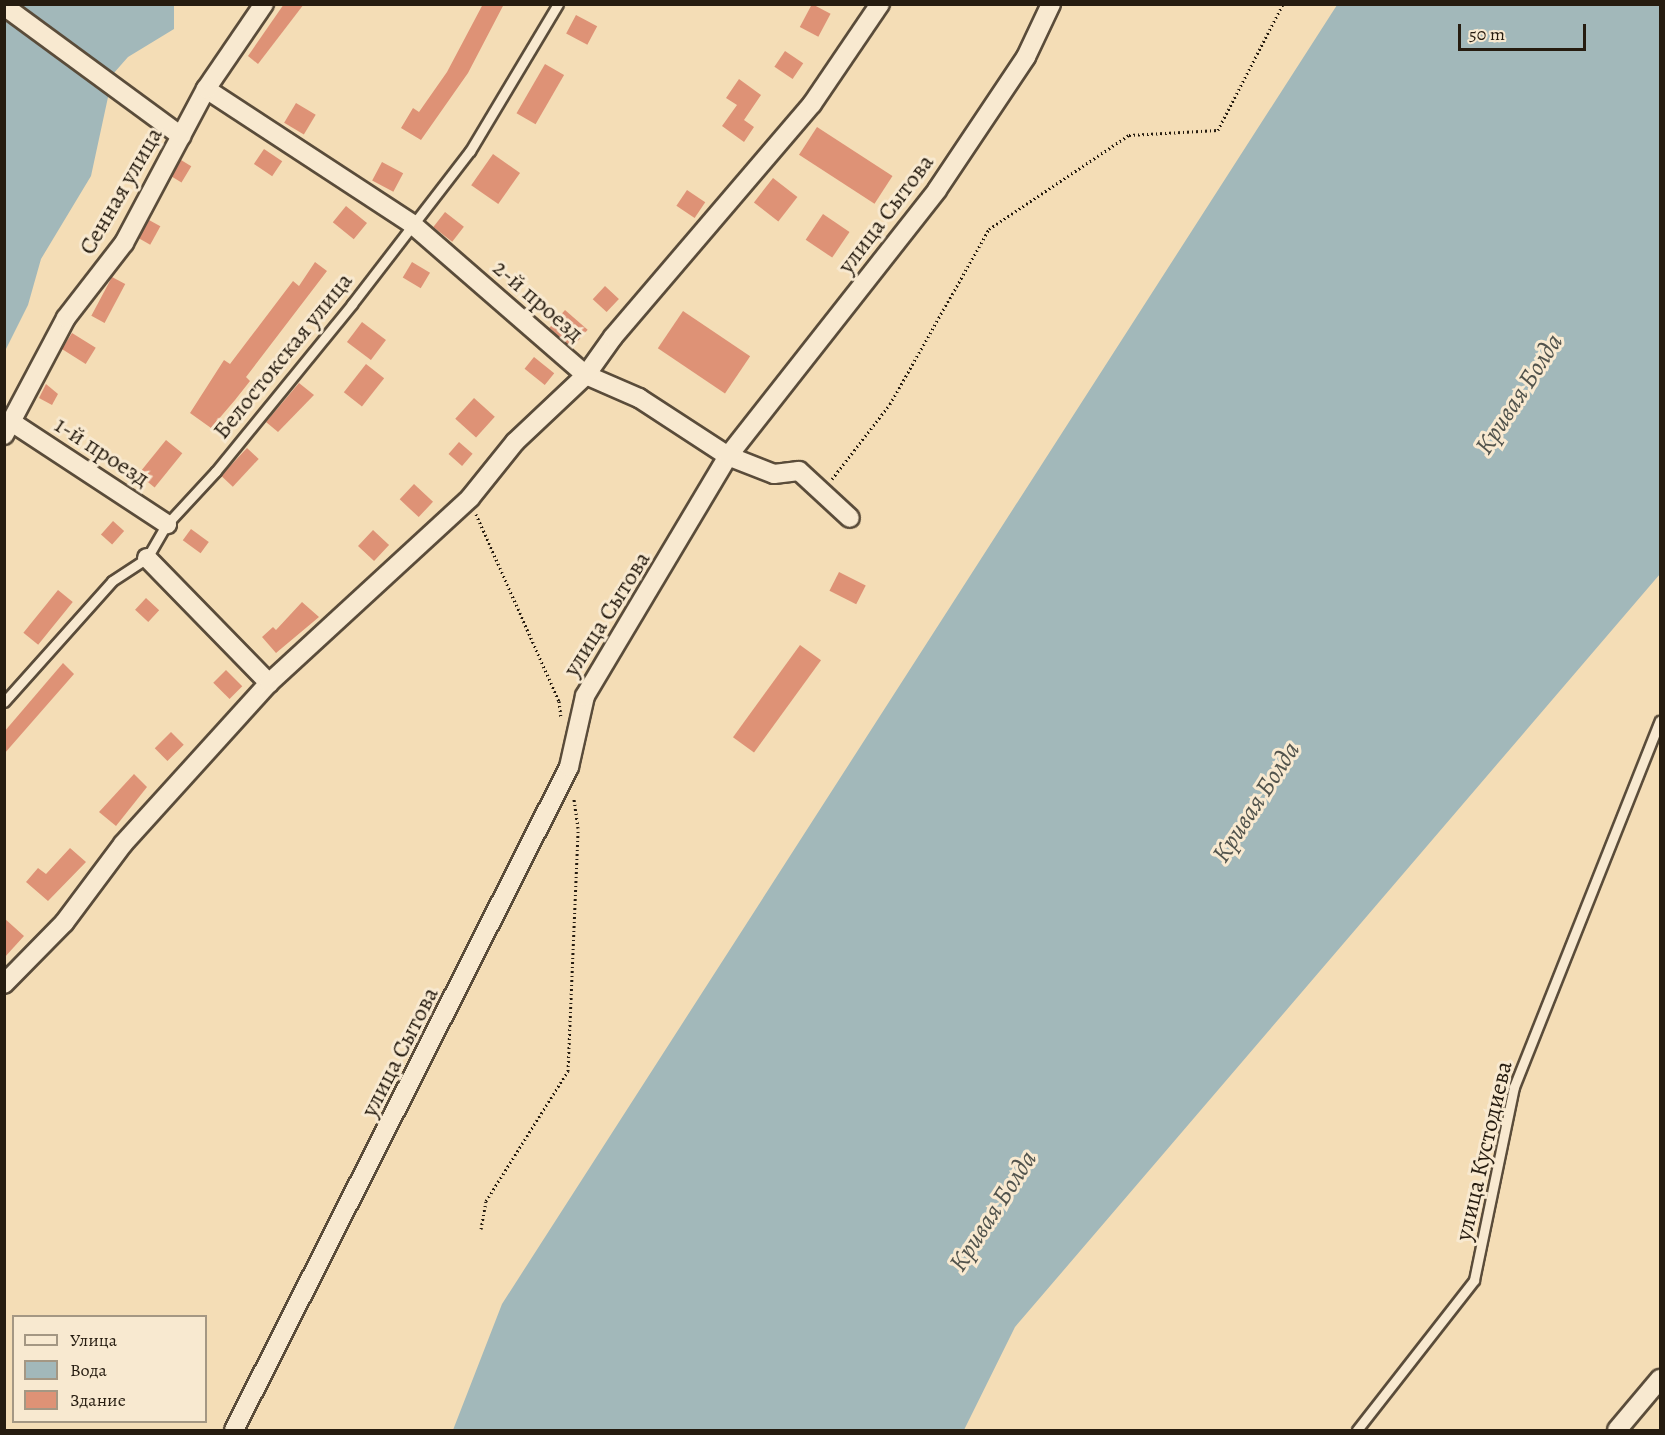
<!DOCTYPE html>
<meta charset="utf-8">
<style>
body{margin:0}
#map{position:relative;width:1665px;height:1435px;overflow:hidden;background:#f4ddb6;font-family:Alegreya,serif}
div>[style]{position:absolute}
[style*='--x']{left:calc(var(--x)*1px);top:calc(var(--y)*1px);width:calc(var(--w)*1px);rotate:calc(var(--a)*1deg)}
.water>*{inset:0;background:#a2b8ba}
.building>*{inset:0;background:#de9276;transform-origin:0 0}
.path>*{height:3px;margin-top:-1.5px;transform-origin:0;background:repeating-linear-gradient(90deg,#261c10 0 1.5px,transparent 0 4.5px)}
.roads{filter:drop-shadow(2px 0 #5a4c3a) drop-shadow(-2px 0 #5a4c3a) drop-shadow(0 2px #5a4c3a) drop-shadow(0 -2px #5a4c3a)}
.lane>*{height:9px;margin:-4.5px;padding:0 4.5px;transform-origin:4.5px;border-radius:4.5px;background:#f8e9d0}
.street>*{height:18px;margin:-9px;padding:0 9px;transform-origin:9px;border-radius:9px;background:#f8e9d0}
span{translate:-50% -50%;white-space:nowrap;text-align:center;line-height:1.15;-webkit-text-stroke:6px #f8e9d0;paint-order:stroke}
.street-label{font-size:24px;color:#261c10}
.water-label{font-size:26px;color:#51534c;font-style:italic}
.frame{position:absolute;inset:0;border:6px solid #261c10;pointer-events:none}
.legend{position:absolute;left:12px;top:1315px;width:195px;height:108px;box-sizing:border-box;background:#f8e9d0;border:2px solid #a49783;margin:0;padding:8px 10px;list-style:none;font-size:18px;color:#261c10}
.legend li{display:flex;align-items:center;gap:12px;height:30px}
.legend b{width:30px;border:2px solid #a49783}
.scale{position:absolute;left:1458px;top:24px;width:128px;height:27px;box-sizing:border-box;border:3px solid #261c10;border-top:0;padding-left:8px;font-size:18px;line-height:21px;white-space:nowrap;color:#261c10;-webkit-text-stroke:4px #f8e9d0;paint-order:stroke}
</style>
<div id="map">
<div class="water">
<i style="clip-path:polygon(5px 5px,174px 5px,174px 29px,128px 57px,113px 74px,91px 176px,41px 259px,28px 305px,5px 351px)"></i>
<i style="clip-path:polygon(1337px 5px,1660px 5px,1660px 574px,1015px 1327px,964px 1430px,453px 1430px,502px 1304px)"></i>
</div>
<div class="building">
<i style="clip-path:polygon(284px 4px,304px 4px,258px 64px,248px 56px)"></i>
<i style="clip-path:polygon(483px 4px,504px 4px,468px 73px,421px 140px,401px 128px,413px 108px,419px 112px,447px 72px)"></i>
<i style="left:812px;top:4px;width:21px;height:26px;rotate:28deg"></i>
<i style="left:576px;top:15px;width:24px;height:21px;rotate:28deg"></i>
<i style="left:785px;top:51px;width:22px;height:19px;rotate:34deg"></i>
<i style="left:545px;top:64px;width:22px;height:57px;rotate:30deg"></i>
<i style="clip-path:polygon(739px 79px,761px 95px,744px 120px,754px 127px,744px 142px,722px 126px,737px 105px,726px 98px)"></i>
<i style="left:296px;top:103px;width:23px;height:23px;rotate:31deg"></i>
<i style="left:817px;top:127px;width:90px;height:33px;rotate:33deg"></i>
<i style="left:264px;top:149px;width:22px;height:18px;rotate:34deg"></i>
<i style="left:493px;top:154px;width:33px;height:38px;rotate:35deg"></i>
<i style="left:181px;top:160px;width:12px;height:19px;rotate:31deg"></i>
<i style="left:382px;top:162px;width:24px;height:21px;rotate:28deg"></i>
<i style="left:773px;top:178px;width:31px;height:31px;rotate:38deg"></i>
<i style="left:687px;top:190px;width:22px;height:19px;rotate:34deg"></i>
<i style="left:346px;top:206px;width:27px;height:21px;rotate:39deg"></i>
<i style="left:445px;top:212px;width:24px;height:19px;rotate:38deg"></i>
<i style="left:823px;top:214px;width:32px;height:31px;rotate:34deg"></i>
<i style="left:149px;top:220px;width:13px;height:21px;rotate:29deg"></i>
<i style="clip-path:polygon(315px 262px,327px 271px,246px 377px,250px 381px,235px 400px,211px 428px,190px 413px,224px 360px,230px 364px,293px 281px,299px 286px)"></i>
<i style="left:412px;top:262px;width:21px;height:18px;rotate:31deg"></i>
<i style="left:112px;top:277px;width:15px;height:44px;rotate:28deg"></i>
<i style="left:605px;top:286px;width:19px;height:18px;rotate:43deg"></i>
<i style="left:565px;top:310px;width:30px;height:24px;rotate:41deg"></i>
<i style="left:683px;top:311px;width:81px;height:45px;rotate:34deg"></i>
<i style="left:362px;top:322px;width:30px;height:25px;rotate:37deg"></i>
<i style="left:72px;top:333px;width:28px;height:19px;rotate:32deg"></i>
<i style="left:534px;top:357px;width:26px;height:15px;rotate:39deg"></i>
<i style="left:366px;top:364px;width:23px;height:36px;rotate:38deg"></i>
<i style="clip-path:polygon(299px 383px,314px 395px,278px 432px,266px 422px)"></i>
<i style="clip-path:polygon(46px 384px,58px 394px,52px 405px,39px 398px)"></i>
<i style="left:474px;top:398px;width:28px;height:28px;rotate:42deg"></i>
<i style="left:166px;top:440px;width:21px;height:44px;rotate:39deg"></i>
<i style="left:459px;top:442px;width:18px;height:16px;rotate:41deg"></i>
<i style="left:247px;top:448px;width:16px;height:38px;rotate:43deg"></i>
<i style="left:414px;top:484px;width:26px;height:21px;rotate:43deg"></i>
<i style="left:113px;top:521px;width:15px;height:18px;rotate:42deg"></i>
<i style="left:191px;top:529px;width:22px;height:14px;rotate:36deg"></i>
<i style="left:373px;top:530px;width:22px;height:22px;rotate:43deg"></i>
<i style="left:839px;top:572px;width:30px;height:21px;rotate:27deg"></i>
<i style="left:58px;top:590px;width:19px;height:55px;rotate:39deg"></i>
<i style="left:146px;top:598px;width:18px;height:16px;rotate:43deg"></i>
<i style="clip-path:polygon(302px 602px,319px 617px,276px 653px,262px 637px,273px 627px,276px 630px)"></i>
<i style="left:800px;top:645px;width:26px;height:114px;rotate:36deg"></i>
<i style="clip-path:polygon(63px 663px,74px 674px,4px 754px,4px 732px)"></i>
<i style="left:226px;top:670px;width:23px;height:18px;rotate:45deg"></i>
<i style="left:171px;top:732px;width:18px;height:23px;rotate:45deg"></i>
<i style="clip-path:polygon(134px 774px,147px 787px,116px 826px,99px 812px)"></i>
<i style="clip-path:polygon(70px 848px,86px 862px,48px 901px,26px 882px,38px 868px,46px 874px)"></i>
<i style="clip-path:polygon(4px 918px,24px 936px,4px 958px)"></i>
</div>
<div class="path">
<i style="--x:832;--y:479;--w:95;--a:-52.3"></i>
<i style="--x:890;--y:404;--w:201;--a:-60.5"></i>
<i style="--x:989;--y:229;--w:169;--a:-33.9"></i>
<i style="--x:1129;--y:135;--w:89;--a:-3.2"></i>
<i style="--x:1218;--y:130;--w:142;--a:-62.7"></i>
<i style="--x:476;--y:514;--w:205;--a:66.1"></i>
<i style="--x:559;--y:701;--w:17;--a:83"></i>
<i style="--x:481;--y:1229;--w:28;--a:-80"></i>
<i style="--x:486;--y:1201;--w:154;--a:-57.8"></i>
<i style="--x:568;--y:1071;--w:243;--a:-87.6"></i>
<i style="--x:578;--y:828;--w:30;--a:-98"></i>
</div>
<div class="roads">
<div class="lane">
<i style="--x:4;--y:702;--w:162;--a:-48.2"></i>
<i style="--x:112;--y:581;--w:42;--a:-33.3"></i>
<i style="--x:147;--y:558;--w:39;--a:-60"></i>
<i style="--x:167;--y:524;--w:72;--a:-47.2"></i>
<i style="--x:216;--y:471;--w:215;--a:-50.8"></i>
<i style="--x:352;--y:304;--w:193;--a:-52.4"></i>
<i style="--x:470;--y:151;--w:171;--a:-59.1"></i>
<i style="--x:1357;--y:1430;--w:190;--a:-52"></i>
<i style="--x:1474;--y:1280;--w:197;--a:-78.3"></i>
<i style="--x:1514;--y:1087;--w:394;--a:-68.3"></i>
</div>
<div class="street">
<i style="--x:4;--y:6;--w:220;--a:36.3"></i>
<i style="--x:206;--y:89;--w:246;--a:33.2"></i>
<i style="--x:412;--y:224;--w:230;--a:41"></i>
<i style="--x:586;--y:375;--w:58;--a:23.5"></i>
<i style="--x:639;--y:398;--w:106;--a:33.1"></i>
<i style="--x:728;--y:456;--w:49;--a:21.4"></i>
<i style="--x:774;--y:474;--w:25;--a:-7"></i>
<i style="--x:799;--y:471;--w:69;--a:42.7"></i>
<i style="--x:10;--y:421;--w:188;--a:33.3"></i>
<i style="--x:4;--y:435;--w:132;--a:-62.1"></i>
<i style="--x:66;--y:318;--w:95;--a:-52.3"></i>
<i style="--x:124;--y:243;--w:174;--a:-62"></i>
<i style="--x:206;--y:89;--w:103;--a:-55.7"></i>
<i style="--x:147;--y:558;--w:175;--a:45.7"></i>
<i style="--x:4;--y:984;--w:86;--a:-45.5"></i>
<i style="--x:64;--y:923;--w:99;--a:-53.2"></i>
<i style="--x:123;--y:844;--w:217;--a:-47.8"></i>
<i style="--x:269;--y:683;--w:273;--a:-42.6"></i>
<i style="--x:470;--y:498;--w:72;--a:-51.2"></i>
<i style="--x:515;--y:442;--w:98;--a:-43.3"></i>
<i style="--x:586;--y:375;--w:47;--a:-54.6"></i>
<i style="--x:613;--y:337;--w:306;--a:-49.5"></i>
<i style="--x:812;--y:104;--w:121;--a:-55.8"></i>
<i style="--x:234;--y:1430;--w:743;--a:-63.19"></i>
<i style="--x:569;--y:767;--w:73;--a:-77.3"></i>
<i style="--x:585;--y:696;--w:279;--a:-59.2"></i>
<i style="--x:728;--y:456;--w:338;--a:-51.8"></i>
<i style="--x:937;--y:190;--w:160;--a:-56.2"></i>
<i style="--x:1026;--y:57;--w:59;--a:-64.7"></i>
<i style="--x:1617;--y:1430;--w:67;--a:-49.9"></i>
</div>
</div>
<div class="street-label">
<span style="left:121px;top:191px;rotate:-60deg">Сенная улица</span>
<span style="left:886px;top:214px;rotate:-53deg">улица Сытова</span>
<span style="left:538px;top:301px;rotate:41deg">2-й проезд</span>
<span style="left:283px;top:356px;rotate:-51deg">Белостокская улица</span>
<span style="left:102px;top:452px;rotate:33deg">1-й проезд</span>
<span style="left:607px;top:614px;rotate:-58deg">улица Сытова</span>
<span style="left:400px;top:1052px;rotate:-63deg">улица Сытова</span>
<span style="left:1484px;top:1151px;rotate:-77deg">улица Кустодиева</span>
</div>
<div class="water-label">
<span style="left:1519px;top:394px;rotate:-57deg">Кривая Болда</span>
<span style="left:1256px;top:802px;rotate:-57deg">Кривая Болда</span>
<span style="left:993px;top:1211px;rotate:-57deg">Кривая Болда</span>
</div>
<div class="frame"></div>
<ul class="legend">
<li><b style="height:8px;background:#f8e9d0"></b>Улица</li>
<li><b style="height:16px;background:#a2b8ba"></b>Вода</li>
<li><b style="height:16px;background:#de9276"></b>Здание</li>
</ul>
<div class="scale">50 m</div>
</div>
